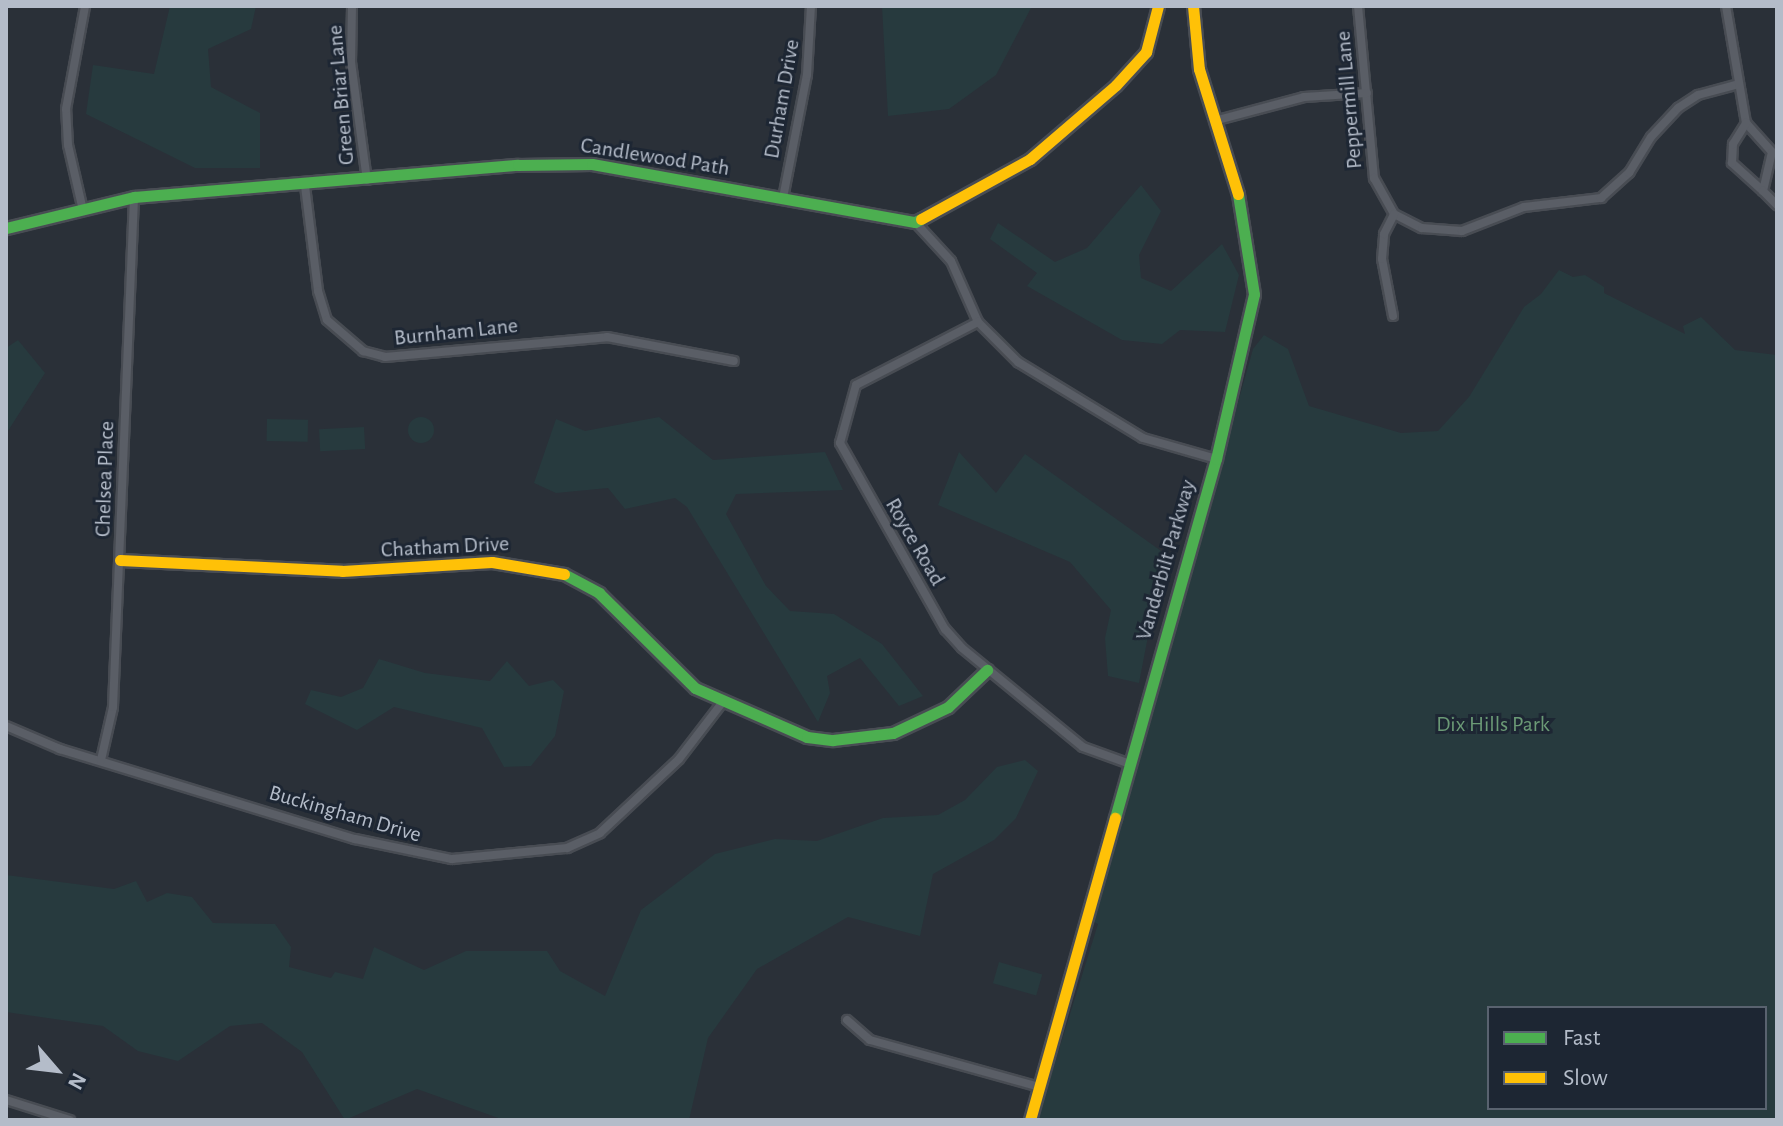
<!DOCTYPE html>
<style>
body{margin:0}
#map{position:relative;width:1783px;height:1126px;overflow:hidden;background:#2a3038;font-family:"Alegreya Sans",sans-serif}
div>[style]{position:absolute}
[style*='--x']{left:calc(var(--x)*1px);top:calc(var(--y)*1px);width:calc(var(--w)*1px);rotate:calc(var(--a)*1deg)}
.green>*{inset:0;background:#273a3e;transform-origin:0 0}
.round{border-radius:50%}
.roads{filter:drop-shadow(2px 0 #484c53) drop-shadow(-2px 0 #484c53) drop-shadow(0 2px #484c53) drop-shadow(0 -2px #484c53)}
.street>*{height:8px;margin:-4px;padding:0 4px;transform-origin:4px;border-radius:4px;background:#5a5e66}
.fast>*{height:11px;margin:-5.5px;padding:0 5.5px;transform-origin:5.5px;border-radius:5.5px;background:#4caf50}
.slow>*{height:11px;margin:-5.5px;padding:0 5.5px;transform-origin:5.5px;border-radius:5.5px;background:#ffc107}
span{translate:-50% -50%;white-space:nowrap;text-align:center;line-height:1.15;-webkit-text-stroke:6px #1d2633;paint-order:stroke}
.street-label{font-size:22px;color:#b4bcc9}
.park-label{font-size:22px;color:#6b9a76}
.frame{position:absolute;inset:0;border:8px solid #b4bcc9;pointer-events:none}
.legend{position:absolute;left:1487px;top:1006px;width:280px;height:104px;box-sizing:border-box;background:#1d2633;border:2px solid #59626f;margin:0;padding:10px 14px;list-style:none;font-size:24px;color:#b4bcc9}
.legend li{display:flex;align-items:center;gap:16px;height:40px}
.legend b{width:40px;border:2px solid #59626f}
.north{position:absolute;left:16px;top:1030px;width:80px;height:80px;-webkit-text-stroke:6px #1d2633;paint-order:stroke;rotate:118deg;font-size:22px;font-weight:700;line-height:32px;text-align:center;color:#b4bcc9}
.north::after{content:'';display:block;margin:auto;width:28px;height:36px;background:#b4bcc9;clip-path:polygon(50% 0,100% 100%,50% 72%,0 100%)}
</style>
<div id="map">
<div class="green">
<i style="clip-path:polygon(170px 6px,256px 6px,251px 29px,208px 49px,211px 87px,260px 113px,260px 168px,195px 168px,86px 114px,93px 65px,154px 74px)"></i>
<i style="clip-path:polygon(882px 6px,1032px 6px,996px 75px,949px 109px,888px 116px)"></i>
<i style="clip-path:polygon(1141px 185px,1161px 211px,1139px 255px,1141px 278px,1171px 291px,1222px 244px,1239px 275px,1225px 332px,1180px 330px,1162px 344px,1122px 340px,1027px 286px,1037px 273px,990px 239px,998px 223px,1055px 262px,1087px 248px)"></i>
<i style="clip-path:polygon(evenodd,1559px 270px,1573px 277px,1585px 275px,1604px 287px,1604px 293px,1685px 334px,1683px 326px,1701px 317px,1735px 350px,1777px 355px,1777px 1120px,1037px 1120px,1098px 924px,1092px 921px,1253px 349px,1264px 335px,1288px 349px,1309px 406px,1401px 433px,1438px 431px,1469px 397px,1524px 307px,1541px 294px,1559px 270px,1489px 1008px,1765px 1008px,1765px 1108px,1489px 1108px,1489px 1008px)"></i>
<i style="clip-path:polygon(18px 340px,45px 373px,6px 434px,6px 348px)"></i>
<i style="clip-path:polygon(659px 417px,713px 460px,825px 452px,843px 490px,736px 494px,726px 514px,766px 586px,790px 611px,834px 614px,882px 644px,923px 696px,899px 706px,860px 658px,827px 676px,830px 693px,818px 722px,687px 507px,675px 498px,625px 509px,608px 488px,556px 493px,534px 483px,556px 419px,585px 431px)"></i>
<i class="round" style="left:408px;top:417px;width:26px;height:26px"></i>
<i style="left:267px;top:419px;width:41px;height:22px;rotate:1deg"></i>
<i style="left:364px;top:427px;width:22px;height:45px;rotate:87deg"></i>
<i style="clip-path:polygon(959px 452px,996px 493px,1025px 454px,1164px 553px,1139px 683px,1108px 676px,1105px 638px,1111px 610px,1070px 562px,938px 505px)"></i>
<i style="clip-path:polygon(379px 659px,425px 673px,490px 681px,507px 661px,529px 686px,553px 680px,564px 691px,555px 736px,531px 766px,504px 767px,482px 728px,394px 707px,357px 730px,305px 704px,311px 690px,341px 697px,363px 688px)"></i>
<i style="clip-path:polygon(1025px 760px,1038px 771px,1016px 818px,994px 840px,933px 874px,920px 936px,848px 917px,757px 969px,708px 1038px,689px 1120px,504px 1120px,417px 1089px,345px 1120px,302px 1052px,262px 1023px,230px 1026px,178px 1061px,138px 1051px,103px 1026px,6px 1012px,6px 875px,114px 889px,136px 881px,147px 902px,167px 893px,192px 897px,213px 923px,275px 924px,291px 947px,289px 967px,331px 978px,335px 972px,363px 979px,374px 947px,424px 970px,466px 951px,547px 951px,560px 971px,605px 996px,641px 910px,715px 854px,775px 839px,817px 841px,883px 818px,938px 815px,965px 800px,997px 767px)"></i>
<i style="left:999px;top:962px;width:45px;height:22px;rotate:16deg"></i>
</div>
<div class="roads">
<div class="street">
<i style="--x:352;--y:6;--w:56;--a:91"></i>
<i style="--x:351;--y:62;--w:119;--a:82.3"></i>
<i style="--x:1358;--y:6;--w:173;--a:84.7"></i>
<i style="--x:1374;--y:178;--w:41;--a:60.9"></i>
<i style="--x:1394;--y:214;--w:31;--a:27"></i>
<i style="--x:1422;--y:228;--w:40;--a:4.3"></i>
<i style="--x:1462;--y:231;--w:66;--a:-21.2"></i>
<i style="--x:1524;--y:207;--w:78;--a:-6.7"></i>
<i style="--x:1601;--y:198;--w:38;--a:-42"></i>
<i style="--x:1629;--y:173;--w:42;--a:-58.6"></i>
<i style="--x:1651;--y:137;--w:40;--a:-47"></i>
<i style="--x:1678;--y:108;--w:24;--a:-33"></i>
<i style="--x:1698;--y:95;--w:42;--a:-15"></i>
<i style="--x:1726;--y:6;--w:119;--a:80.3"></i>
<i style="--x:1746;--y:123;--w:39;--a:48"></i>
<i style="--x:1772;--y:152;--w:40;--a:103"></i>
<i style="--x:1763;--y:191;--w:42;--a:-137.9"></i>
<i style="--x:1732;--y:163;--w:19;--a:-87"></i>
<i style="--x:1733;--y:144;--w:25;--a:-58"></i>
<i style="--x:1214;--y:121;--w:93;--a:-14.9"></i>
<i style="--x:1304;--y:97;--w:63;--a:-3.6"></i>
<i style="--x:305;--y:186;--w:106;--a:82.9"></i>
<i style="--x:318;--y:291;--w:30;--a:73"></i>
<i style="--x:327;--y:320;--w:48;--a:40.7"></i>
<i style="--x:363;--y:351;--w:23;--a:15"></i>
<i style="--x:385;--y:357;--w:223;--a:-5.1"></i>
<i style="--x:607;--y:337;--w:129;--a:10.7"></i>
<i style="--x:1763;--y:191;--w:20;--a:45"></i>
<i style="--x:783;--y:198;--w:125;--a:-79"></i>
<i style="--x:807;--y:75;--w:69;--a:-86.7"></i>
<i style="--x:82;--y:206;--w:63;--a:-102.9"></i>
<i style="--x:68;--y:145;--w:36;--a:-93"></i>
<i style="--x:66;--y:109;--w:105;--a:-79.5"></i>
<i style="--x:915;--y:222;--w:53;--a:47.3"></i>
<i style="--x:951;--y:261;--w:67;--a:66.1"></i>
<i style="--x:978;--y:322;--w:57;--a:45"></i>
<i style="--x:1018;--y:362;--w:146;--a:31.3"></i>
<i style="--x:1143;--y:438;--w:76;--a:16"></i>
<i style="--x:1393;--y:316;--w:58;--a:-100.9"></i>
<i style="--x:1382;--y:259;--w:25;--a:-85"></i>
<i style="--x:1384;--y:234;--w:22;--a:-63"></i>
<i style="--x:978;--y:322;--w:137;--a:152.7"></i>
<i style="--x:856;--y:385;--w:60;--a:105.4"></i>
<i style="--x:840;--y:443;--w:214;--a:60.6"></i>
<i style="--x:945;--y:629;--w:25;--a:48"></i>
<i style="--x:962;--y:648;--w:156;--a:39.3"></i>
<i style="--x:1083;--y:747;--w:50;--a:19.9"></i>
<i style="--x:6;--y:726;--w:59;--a:23.1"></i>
<i style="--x:60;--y:749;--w:308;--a:17"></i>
<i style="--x:355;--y:839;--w:99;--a:11.7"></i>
<i style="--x:452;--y:859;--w:116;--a:-5.5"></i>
<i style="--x:567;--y:848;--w:36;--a:-24"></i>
<i style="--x:600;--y:833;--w:108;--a:-43.1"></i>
<i style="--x:679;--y:759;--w:71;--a:-52.5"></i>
<i style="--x:101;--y:760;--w:54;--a:-77.2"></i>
<i style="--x:113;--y:707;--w:510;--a:-87.64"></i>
<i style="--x:847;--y:1020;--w:30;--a:41"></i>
<i style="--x:870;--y:1040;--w:175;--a:15.5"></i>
<i style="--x:6;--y:1100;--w:67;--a:17.4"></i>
</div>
<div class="fast">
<i style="--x:6;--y:228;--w:132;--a:-13.6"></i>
<i style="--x:134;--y:197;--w:385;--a:-4.8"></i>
<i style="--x:518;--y:165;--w:74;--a:-0.8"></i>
<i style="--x:592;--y:164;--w:328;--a:10.2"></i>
<i style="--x:915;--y:222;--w:7;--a:-27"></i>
<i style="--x:564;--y:574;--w:40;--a:28"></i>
<i style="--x:599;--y:593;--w:135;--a:44.7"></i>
<i style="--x:695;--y:688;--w:122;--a:23.6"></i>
<i style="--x:807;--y:737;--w:26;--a:7"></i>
<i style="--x:833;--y:740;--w:60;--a:-6.7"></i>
<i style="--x:893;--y:733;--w:61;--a:-25.3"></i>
<i style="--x:948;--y:707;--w:54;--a:-43.5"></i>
<i style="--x:1115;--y:818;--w:373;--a:-74.3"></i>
<i style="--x:1216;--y:459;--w:169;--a:-77"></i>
<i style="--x:1254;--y:294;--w:101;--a:-99.1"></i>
</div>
<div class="slow">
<i style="--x:1193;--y:6;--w:63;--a:84.6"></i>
<i style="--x:1199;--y:69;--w:131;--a:72.7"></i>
<i style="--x:921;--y:219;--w:124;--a:-28.8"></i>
<i style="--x:1030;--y:159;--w:113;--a:-40.7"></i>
<i style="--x:1116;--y:85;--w:45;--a:-47.7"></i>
<i style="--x:1146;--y:52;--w:48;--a:-75.4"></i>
<i style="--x:120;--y:560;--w:222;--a:2.8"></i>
<i style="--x:342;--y:571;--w:150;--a:-3.4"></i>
<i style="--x:492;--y:562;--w:73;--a:9.5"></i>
<i style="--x:1030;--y:1120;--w:314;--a:-74.3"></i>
</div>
</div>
<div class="street-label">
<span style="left:341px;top:95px;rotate:-95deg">Green Briar Lane</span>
<span style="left:782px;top:99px;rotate:-80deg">Durham Drive</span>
<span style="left:1349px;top:100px;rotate:-95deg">Peppermill Lane</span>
<span style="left:655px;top:157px;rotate:9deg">Candlewood Path</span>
<span style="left:456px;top:332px;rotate:-6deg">Burnham Lane</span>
<span style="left:105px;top:479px;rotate:-88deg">Chelsea Place</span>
<span style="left:915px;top:542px;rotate:60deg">Royce Road</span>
<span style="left:445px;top:547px;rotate:-3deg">Chatham Drive</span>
<span style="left:1166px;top:560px;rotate:-74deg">Vanderbilt Parkway</span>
<span style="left:345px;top:814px;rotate:16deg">Buckingham Drive</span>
</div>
<div class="park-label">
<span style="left:1493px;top:725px">Dix Hills Park</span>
</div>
<div class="frame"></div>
<ul class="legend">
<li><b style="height:10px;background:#4caf50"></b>Fast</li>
<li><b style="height:10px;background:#ffc107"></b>Slow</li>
</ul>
<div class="north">N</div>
</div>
